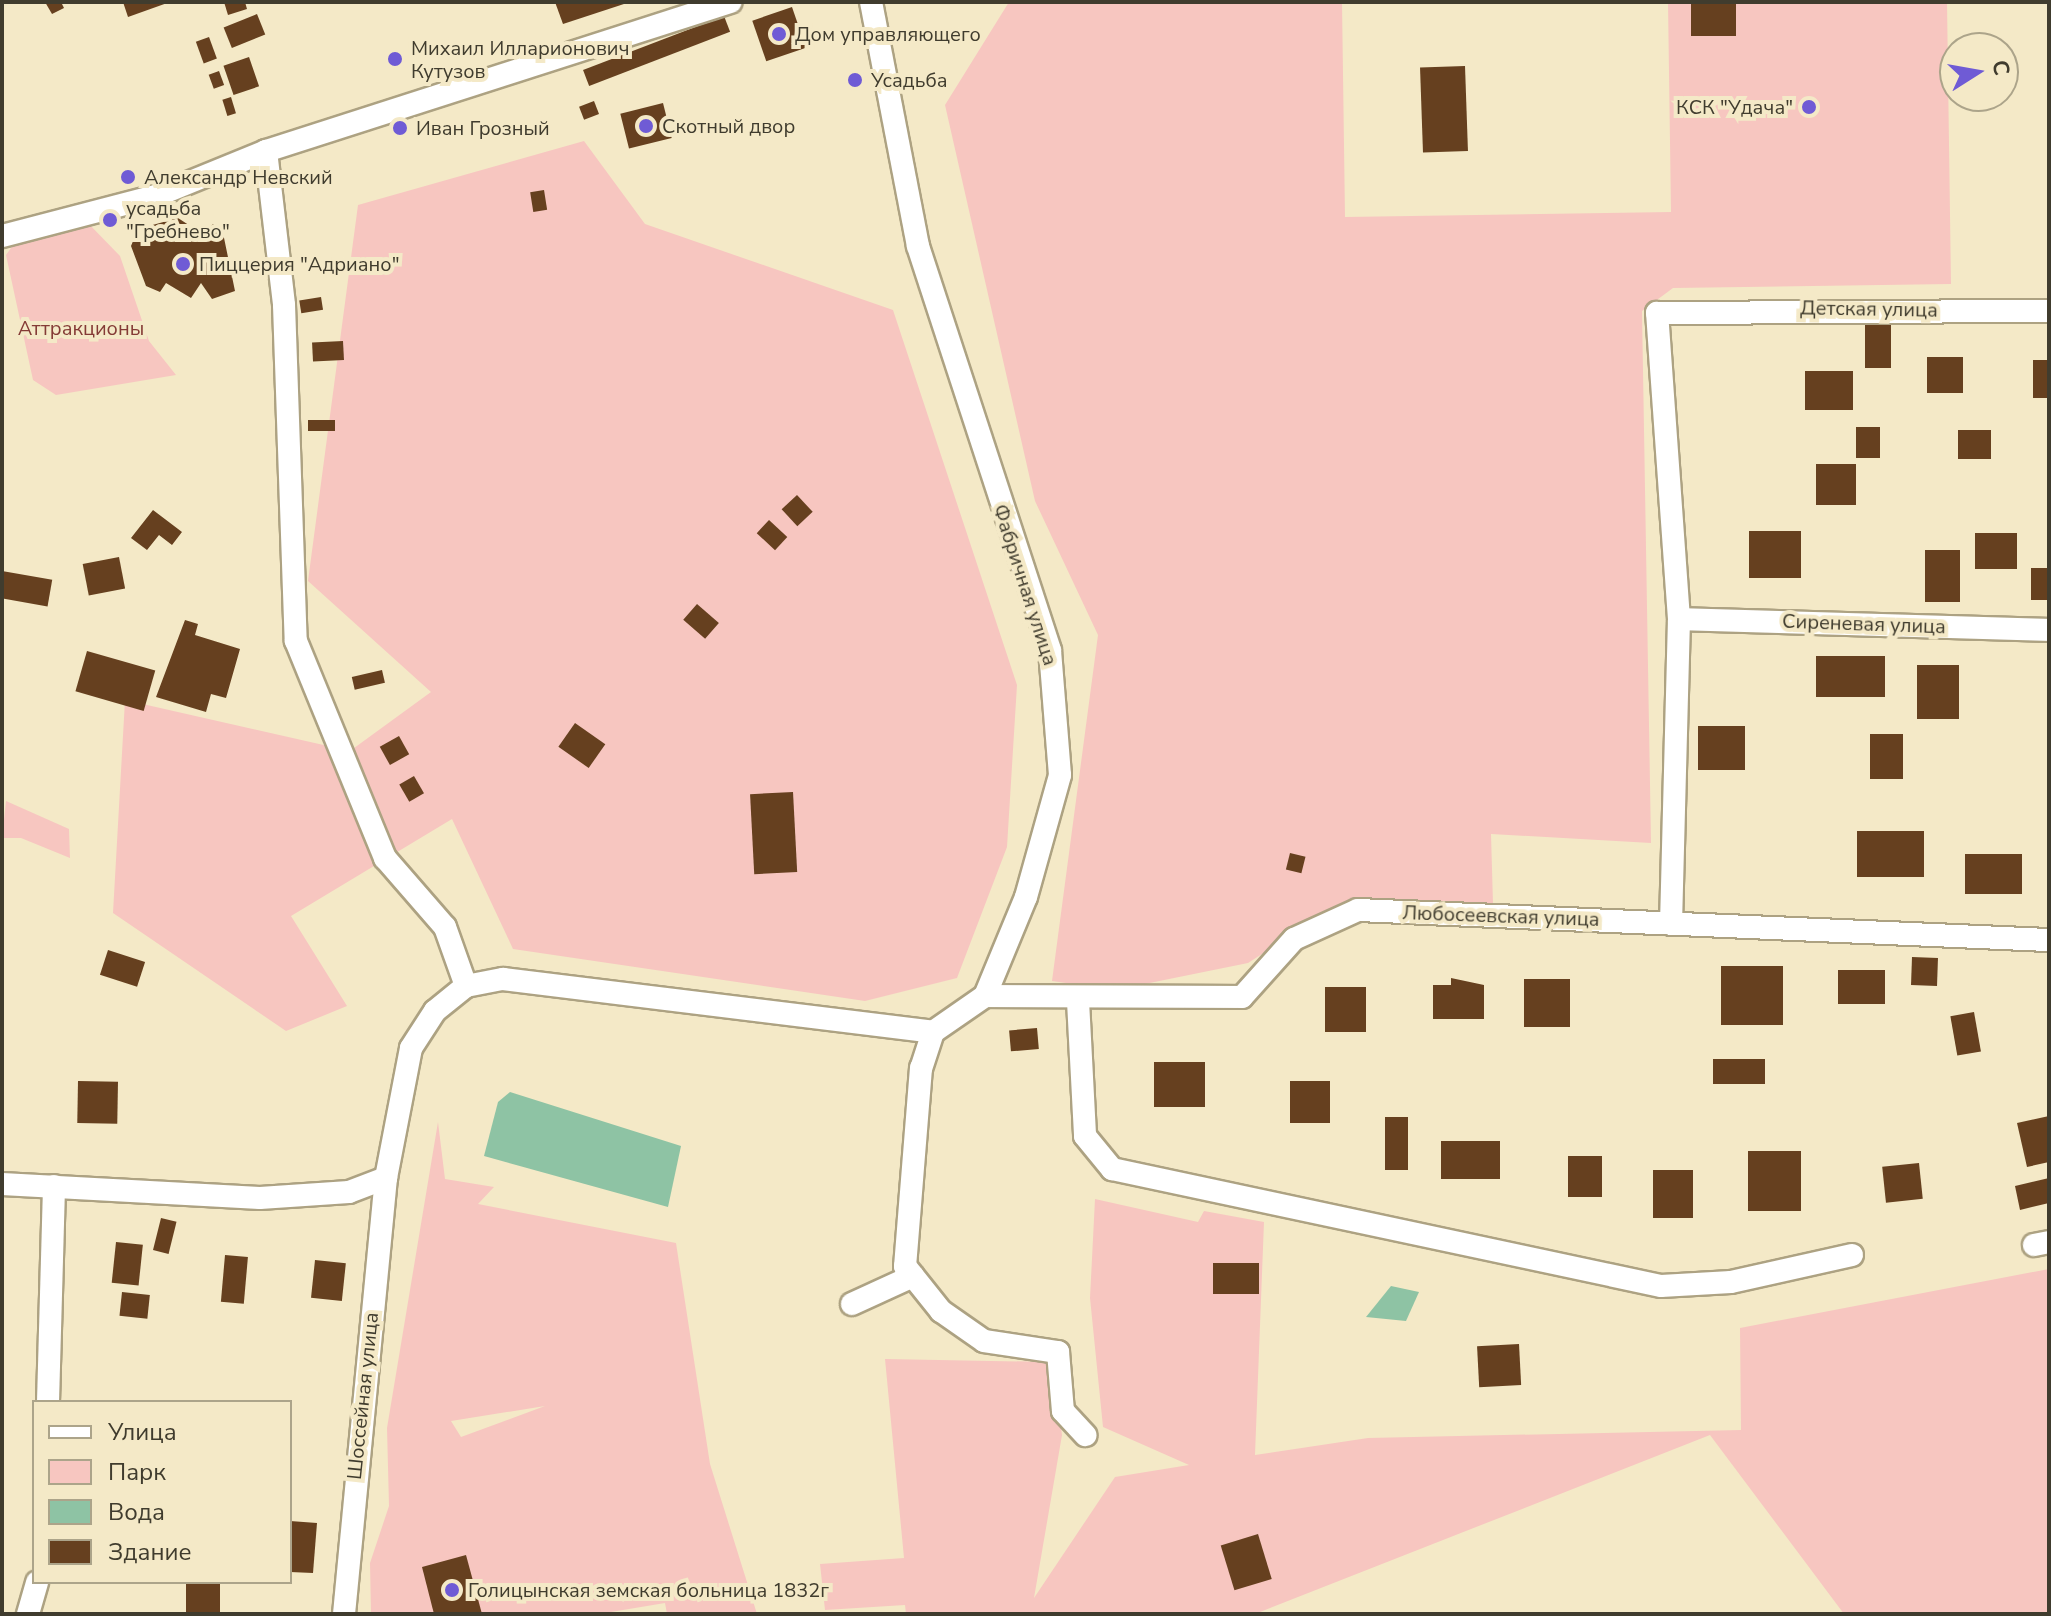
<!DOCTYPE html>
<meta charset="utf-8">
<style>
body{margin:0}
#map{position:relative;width:2051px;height:1616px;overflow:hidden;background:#f4e9c7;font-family:"Nunito Sans",sans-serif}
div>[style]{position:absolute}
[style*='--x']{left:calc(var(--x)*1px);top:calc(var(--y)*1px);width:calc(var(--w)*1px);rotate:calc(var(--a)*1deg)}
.green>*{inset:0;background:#f7c6c0}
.water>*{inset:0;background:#8ec3a4}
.building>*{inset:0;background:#66401f;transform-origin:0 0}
.roads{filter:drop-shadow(2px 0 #ada282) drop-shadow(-2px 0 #ada282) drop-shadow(0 2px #ada282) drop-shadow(0 -2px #ada282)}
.minor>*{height:22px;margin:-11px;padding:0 11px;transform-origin:11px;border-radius:11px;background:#fff}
.dots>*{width:22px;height:22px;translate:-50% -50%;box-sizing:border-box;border:4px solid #f4e9c7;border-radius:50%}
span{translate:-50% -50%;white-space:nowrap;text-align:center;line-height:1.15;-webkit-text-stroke:8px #f4e9c7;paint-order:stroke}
.poi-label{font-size:20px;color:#403c2e}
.left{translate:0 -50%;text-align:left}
.right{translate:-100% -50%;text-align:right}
.street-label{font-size:20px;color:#403c2e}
.park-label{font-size:20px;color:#843b36}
.frame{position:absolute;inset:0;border:4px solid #403c2e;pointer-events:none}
.legend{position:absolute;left:32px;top:1400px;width:260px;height:184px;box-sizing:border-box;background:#f4e9c7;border:2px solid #aca48a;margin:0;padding:10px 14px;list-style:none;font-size:24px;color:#403c2e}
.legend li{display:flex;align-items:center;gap:16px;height:40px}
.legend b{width:40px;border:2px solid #aca48a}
.north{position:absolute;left:1939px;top:32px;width:80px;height:80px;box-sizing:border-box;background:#f4e9c7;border:2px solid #aca48a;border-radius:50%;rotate:79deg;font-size:22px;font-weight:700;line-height:32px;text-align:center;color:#403c2e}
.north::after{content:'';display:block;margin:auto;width:28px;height:36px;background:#6f5bd5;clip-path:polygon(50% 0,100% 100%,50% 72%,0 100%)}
</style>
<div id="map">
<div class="green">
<i style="clip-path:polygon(1009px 2px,1342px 2px,1345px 217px,1671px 212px,1668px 2px,1947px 2px,1951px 284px,1673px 288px,1642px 311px,1651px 843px,1491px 834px,1493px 904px,1339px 904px,1248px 963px,1115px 990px,1052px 981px,1098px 635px,1035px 501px,945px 105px)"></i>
<i style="clip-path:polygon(584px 141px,645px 224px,893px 310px,1017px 685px,1007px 847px,957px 978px,865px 1001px,513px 949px,452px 819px,291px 916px,347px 1006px,286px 1031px,113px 913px,125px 700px,350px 751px,431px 692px,308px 581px,358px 205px)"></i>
<i style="clip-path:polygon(87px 222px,120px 256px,149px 341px,176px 375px,56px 395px,33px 380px,6px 255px,16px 241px)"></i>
<i style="clip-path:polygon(6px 801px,69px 829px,70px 858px,21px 838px,2px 838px)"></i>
<i style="clip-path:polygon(evenodd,438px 1122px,445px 1179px,494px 1187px,478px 1204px,676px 1243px,710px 1464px,757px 1614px,667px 1614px,665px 1603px,599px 1614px,371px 1614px,370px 1563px,389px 1506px,387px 1428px,438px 1122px,545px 1406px,461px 1437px,451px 1421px,545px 1406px)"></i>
<i style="clip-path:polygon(1095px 1199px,1198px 1222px,1204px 1211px,1264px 1222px,1255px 1455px,1368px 1438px,1741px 1430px,1740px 1328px,2049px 1269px,2049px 1614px,1844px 1614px,1710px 1435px,1255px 1614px,906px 1614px,905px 1605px,825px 1610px,820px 1564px,904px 1558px,885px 1359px,1052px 1362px,1062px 1435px,1034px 1598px,1115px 1477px,1189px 1465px,1103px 1427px,1090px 1298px)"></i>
</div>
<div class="water">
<i style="clip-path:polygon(510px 1092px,681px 1146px,668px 1207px,484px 1156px,498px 1102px)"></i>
<i style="clip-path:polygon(1391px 1286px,1419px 1292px,1406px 1321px,1366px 1317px)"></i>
</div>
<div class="building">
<i style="clip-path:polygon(45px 2px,61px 2px,64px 8px,52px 14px)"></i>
<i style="clip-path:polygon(123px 2px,170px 2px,128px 17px)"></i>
<i style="clip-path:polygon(224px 2px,245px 2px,247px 9px,228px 15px)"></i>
<i style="clip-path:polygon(555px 2px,627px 2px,627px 3px,563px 24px)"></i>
<i style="left:1691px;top:2px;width:45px;height:34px"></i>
<i style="left:792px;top:7px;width:43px;height:42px;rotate:71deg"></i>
<i style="left:257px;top:14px;width:22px;height:36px;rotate:68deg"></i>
<i style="left:724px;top:16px;width:17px;height:151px;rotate:69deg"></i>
<i style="left:209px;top:37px;width:23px;height:14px;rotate:70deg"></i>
<i style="left:249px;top:57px;width:31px;height:27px;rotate:71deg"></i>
<i style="left:1465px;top:66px;width:85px;height:45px;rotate:88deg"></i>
<i style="left:219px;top:71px;width:15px;height:11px;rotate:70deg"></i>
<i style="left:231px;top:97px;width:17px;height:9px;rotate:73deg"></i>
<i style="left:594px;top:101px;width:14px;height:16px;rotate:69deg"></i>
<i style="left:663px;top:103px;width:36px;height:44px;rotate:76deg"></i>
<i style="left:544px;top:190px;width:20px;height:14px;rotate:81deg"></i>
<i style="clip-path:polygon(178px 218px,204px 235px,213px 224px,223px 233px,235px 291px,212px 299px,201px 283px,191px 298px,166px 283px,160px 292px,146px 286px,131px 246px,138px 229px)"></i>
<i style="left:321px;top:297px;width:13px;height:22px;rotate:81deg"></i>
<i style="left:1865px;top:325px;width:26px;height:43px"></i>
<i style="left:343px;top:341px;width:19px;height:31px;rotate:87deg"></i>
<i style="left:1927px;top:357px;width:36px;height:36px"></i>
<i style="left:2033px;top:360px;width:16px;height:38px"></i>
<i style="left:1805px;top:371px;width:48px;height:39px"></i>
<i style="left:335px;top:420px;width:11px;height:27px;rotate:90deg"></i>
<i style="left:1856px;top:427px;width:24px;height:31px"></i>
<i style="left:1958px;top:430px;width:33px;height:29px"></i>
<i style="left:1816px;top:464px;width:40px;height:41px"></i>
<i style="left:797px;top:495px;width:23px;height:21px;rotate:47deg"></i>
<i style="clip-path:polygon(153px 510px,182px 532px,172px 545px,159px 535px,147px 550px,131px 538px)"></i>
<i style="left:769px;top:520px;width:25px;height:18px;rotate:43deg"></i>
<i style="left:1749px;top:531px;width:52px;height:47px"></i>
<i style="left:1975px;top:533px;width:42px;height:36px"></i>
<i style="left:1925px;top:550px;width:35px;height:52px"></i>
<i style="left:119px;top:557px;width:32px;height:37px;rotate:79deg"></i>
<i style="left:2031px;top:568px;width:18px;height:32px"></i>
<i style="left:2px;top:571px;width:51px;height:27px;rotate:10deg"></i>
<i style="left:697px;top:604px;width:29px;height:21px;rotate:41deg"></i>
<i style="clip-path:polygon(185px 620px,198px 624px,195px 635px,240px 649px,226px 698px,211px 694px,206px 712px,156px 697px)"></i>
<i style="left:87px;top:651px;width:71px;height:42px;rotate:16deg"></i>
<i style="left:1816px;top:656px;width:69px;height:41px"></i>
<i style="left:1917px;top:665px;width:42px;height:54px"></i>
<i style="left:382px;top:670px;width:13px;height:31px;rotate:77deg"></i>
<i style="left:575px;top:723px;width:37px;height:29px;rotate:35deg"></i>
<i style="left:1745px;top:726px;width:44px;height:47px;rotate:90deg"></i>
<i style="left:1870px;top:734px;width:33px;height:45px"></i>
<i style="left:399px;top:736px;width:21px;height:22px;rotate:61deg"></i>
<i style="left:414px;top:776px;width:20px;height:17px;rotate:60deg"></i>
<i style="left:793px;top:792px;width:80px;height:43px;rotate:87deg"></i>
<i style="left:1857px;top:831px;width:67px;height:46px"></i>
<i style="left:1290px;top:853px;width:16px;height:17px;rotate:14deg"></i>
<i style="left:1965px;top:854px;width:57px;height:40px"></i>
<i style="left:108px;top:950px;width:39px;height:26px;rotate:18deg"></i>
<i style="left:1912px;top:957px;width:26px;height:28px;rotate:2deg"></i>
<i style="left:1721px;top:966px;width:62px;height:59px"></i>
<i style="left:1838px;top:970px;width:47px;height:34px"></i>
<i style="clip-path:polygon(1451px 978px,1484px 985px,1484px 1019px,1433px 1019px,1433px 985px,1451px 985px)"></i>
<i style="left:1524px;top:979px;width:46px;height:48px"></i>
<i style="left:1325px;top:987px;width:41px;height:45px"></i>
<i style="left:1974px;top:1012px;width:40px;height:24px;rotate:80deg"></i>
<i style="left:1037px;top:1028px;width:21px;height:28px;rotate:85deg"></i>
<i style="left:1713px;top:1059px;width:52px;height:25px"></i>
<i style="left:1154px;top:1062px;width:51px;height:45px"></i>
<i style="left:78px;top:1081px;width:40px;height:42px;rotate:1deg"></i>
<i style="left:1290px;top:1081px;width:40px;height:42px"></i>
<i style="clip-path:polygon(2049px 1116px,2049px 1162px,2027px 1167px,2017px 1123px)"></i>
<i style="left:1385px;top:1117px;width:23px;height:53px"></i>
<i style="left:1441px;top:1141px;width:59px;height:38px"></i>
<i style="left:1748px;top:1151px;width:53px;height:60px"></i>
<i style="left:1568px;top:1156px;width:34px;height:41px"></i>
<i style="left:1919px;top:1163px;width:36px;height:37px;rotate:84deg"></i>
<i style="left:1693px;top:1170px;width:48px;height:40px;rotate:90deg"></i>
<i style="clip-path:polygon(2049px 1178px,2049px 1203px,2020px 1210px,2015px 1186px)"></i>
<i style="left:161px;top:1218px;width:16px;height:33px;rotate:14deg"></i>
<i style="left:116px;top:1242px;width:27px;height:41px;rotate:6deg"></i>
<i style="left:225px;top:1255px;width:23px;height:47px;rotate:5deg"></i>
<i style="left:315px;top:1260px;width:31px;height:38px;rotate:6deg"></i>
<i style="left:1213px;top:1263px;width:46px;height:31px"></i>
<i style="left:122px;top:1292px;width:28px;height:24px;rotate:6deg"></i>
<i style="left:1519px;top:1344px;width:41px;height:42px;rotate:87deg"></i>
<i style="clip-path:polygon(290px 1521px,317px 1523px,313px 1573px,290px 1572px)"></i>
<i style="left:1258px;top:1534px;width:47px;height:39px;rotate:73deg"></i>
<i style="clip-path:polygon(466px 1555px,482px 1614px,434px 1614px,422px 1567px)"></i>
<i style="left:186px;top:1582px;width:34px;height:32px"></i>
</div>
<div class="roads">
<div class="minor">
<i style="--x:266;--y:151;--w:155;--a:83.3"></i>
<i style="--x:284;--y:305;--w:336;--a:88"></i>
<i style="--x:296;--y:641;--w:235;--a:67.7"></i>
<i style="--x:385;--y:858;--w:91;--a:49"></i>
<i style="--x:445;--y:927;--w:63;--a:70.4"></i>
<i style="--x:2;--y:236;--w:159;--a:-14.6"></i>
<i style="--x:156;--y:196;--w:119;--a:-22.2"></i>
<i style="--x:266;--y:151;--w:488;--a:-17.8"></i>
<i style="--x:1679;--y:619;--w:370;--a:1.7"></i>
<i style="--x:1671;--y:924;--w:305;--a:-88.5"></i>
<i style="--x:1679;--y:619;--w:307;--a:-94.1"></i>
<i style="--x:1657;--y:313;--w:392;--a:-0.3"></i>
<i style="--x:985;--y:996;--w:257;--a:0.2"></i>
<i style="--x:1242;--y:997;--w:78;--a:-48.1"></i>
<i style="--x:1294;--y:939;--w:70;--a:-24.4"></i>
<i style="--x:1358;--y:910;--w:692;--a:2.49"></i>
<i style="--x:1078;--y:1001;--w:135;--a:87"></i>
<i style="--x:1085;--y:1136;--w:43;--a:50.7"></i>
<i style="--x:1112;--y:1169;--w:561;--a:12.03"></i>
<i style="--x:1661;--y:1286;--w:70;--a:-3.3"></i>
<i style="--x:1731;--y:1282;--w:124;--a:-12.6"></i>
<i style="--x:933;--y:1032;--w:38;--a:108"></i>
<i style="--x:921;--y:1068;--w:199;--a:94.6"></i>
<i style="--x:905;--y:1266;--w:58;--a:51.3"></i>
<i style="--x:941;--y:1311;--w:52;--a:34.9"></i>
<i style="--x:984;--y:1341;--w:75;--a:8.5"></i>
<i style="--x:1058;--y:1352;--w:59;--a:85.2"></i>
<i style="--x:1063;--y:1411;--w:33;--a:47"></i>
<i style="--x:2;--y:1184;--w:258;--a:3.1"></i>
<i style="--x:260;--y:1198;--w:89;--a:-3.9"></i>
<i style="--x:349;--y:1192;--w:40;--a:-21"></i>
<i style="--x:2034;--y:1245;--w:15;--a:-11"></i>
<i style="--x:852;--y:1304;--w:67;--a:-24.7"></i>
<i style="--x:48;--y:1402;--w:216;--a:-88.4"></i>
<i style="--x:28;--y:1614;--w:33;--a:-74"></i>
<i style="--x:344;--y:1614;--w:438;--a:-84.5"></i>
<i style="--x:386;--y:1178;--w:132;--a:-79.1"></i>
<i style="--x:411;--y:1048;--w:44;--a:-57"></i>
<i style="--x:435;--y:1011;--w:40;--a:-39"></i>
<i style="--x:466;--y:986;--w:38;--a:-11"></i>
<i style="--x:503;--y:979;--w:433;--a:7"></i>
<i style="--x:933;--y:1032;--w:63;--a:-34.7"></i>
<i style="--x:985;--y:996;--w:107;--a:-67.5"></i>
<i style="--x:1026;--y:897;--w:127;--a:-74.4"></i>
<i style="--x:1060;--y:775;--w:125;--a:-94.6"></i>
<i style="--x:1050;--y:650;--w:425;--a:-108.1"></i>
<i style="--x:918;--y:246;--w:248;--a:-100.9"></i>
</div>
</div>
<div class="dots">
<i style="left:779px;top:34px;background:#6f5bd5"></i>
<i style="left:395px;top:59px;background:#6f5bd5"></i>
<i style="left:855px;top:80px;background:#6f5bd5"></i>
<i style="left:1809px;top:107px;background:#6f5bd5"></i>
<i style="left:646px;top:126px;background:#6f5bd5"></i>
<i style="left:400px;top:128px;background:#6f5bd5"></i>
<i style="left:128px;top:177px;background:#6f5bd5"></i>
<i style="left:110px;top:220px;background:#6f5bd5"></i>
<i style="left:183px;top:264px;background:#6f5bd5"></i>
<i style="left:452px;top:1590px;background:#6f5bd5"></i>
</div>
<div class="poi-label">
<span class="left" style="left:795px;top:34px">Дом управляющего</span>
<span class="left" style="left:411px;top:60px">Михаил Илларионович<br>Кутузов</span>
<span class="left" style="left:871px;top:80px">Усадьба</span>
<span class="right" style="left:1793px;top:107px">КСК "Удача"</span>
<span class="left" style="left:662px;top:126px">Скотный двор</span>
<span class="left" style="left:416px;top:128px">Иван Грозный</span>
<span class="left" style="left:144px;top:177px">Александр Невский</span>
<span class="left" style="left:126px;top:220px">усадьба<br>"Гребнево"</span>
<span class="left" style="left:199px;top:264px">Пиццерия "Адриано"</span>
<span class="left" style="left:468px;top:1590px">Голицынская земская больница 1832г</span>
</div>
<div class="street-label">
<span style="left:1869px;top:309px;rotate:1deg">Детская улица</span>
<span style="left:1025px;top:585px;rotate:72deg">Фабричная улица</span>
<span style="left:1864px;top:624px;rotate:2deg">Сиреневая улица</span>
<span style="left:1501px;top:916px;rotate:2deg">Любосеевская улица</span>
<span style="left:363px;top:1396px;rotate:-84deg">Шоссейная улица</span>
</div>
<div class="park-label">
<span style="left:81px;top:328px">Аттракционы</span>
</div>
<div class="frame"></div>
<ul class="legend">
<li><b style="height:10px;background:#fff"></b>Улица</li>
<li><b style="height:22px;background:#f7c6c0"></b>Парк</li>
<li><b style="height:22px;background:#8ec3a4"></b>Вода</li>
<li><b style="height:22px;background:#66401f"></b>Здание</li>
</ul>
<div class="north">С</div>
</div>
